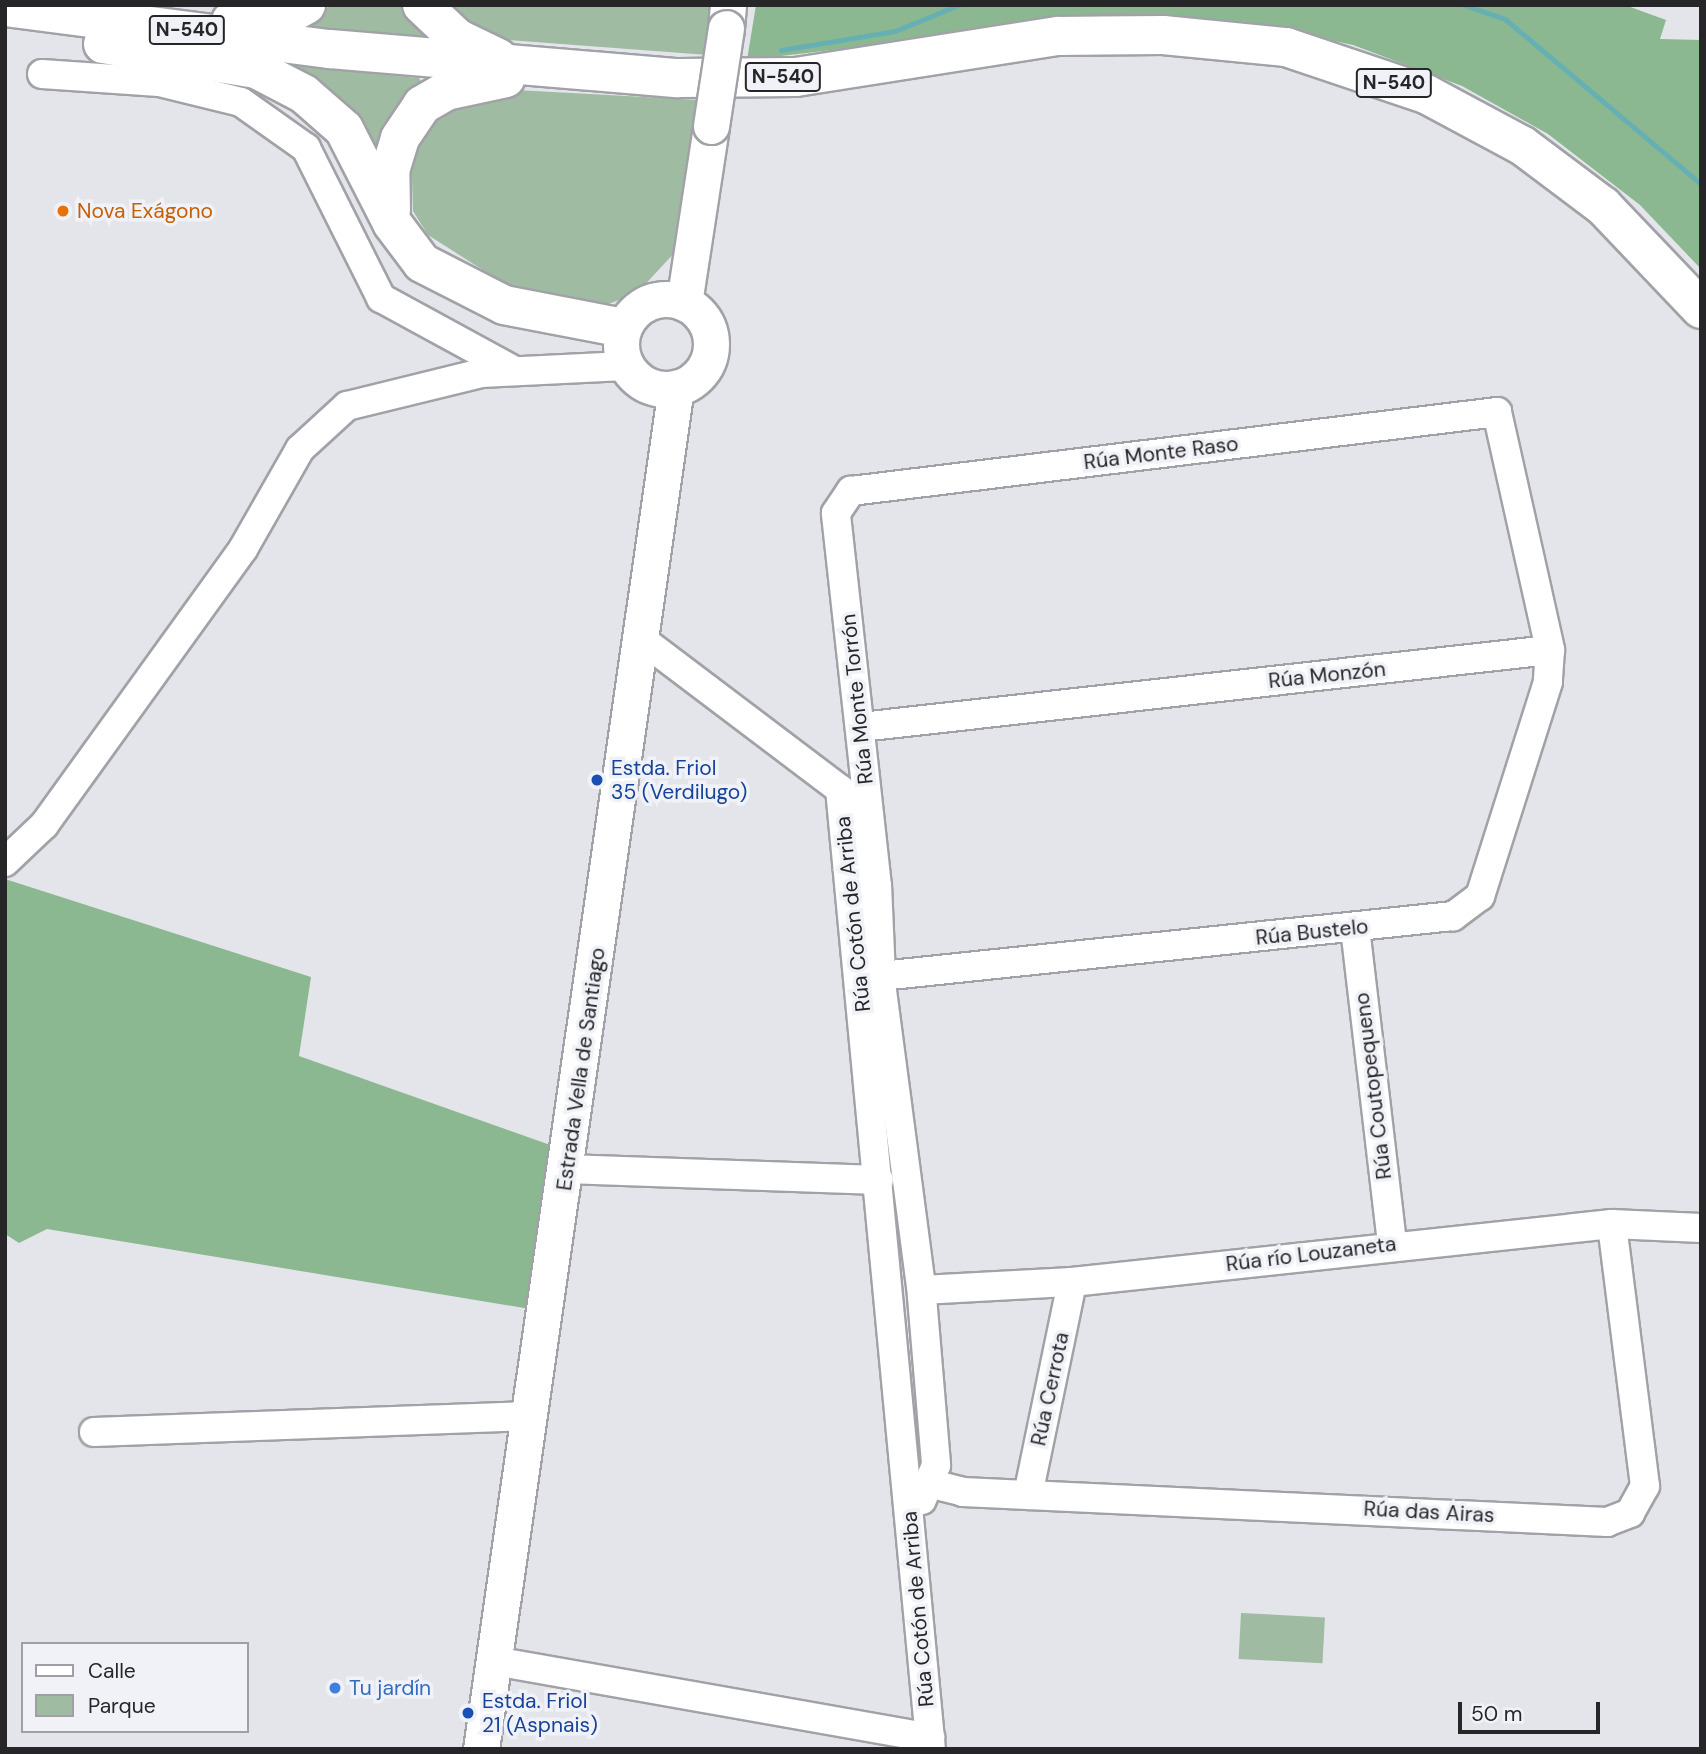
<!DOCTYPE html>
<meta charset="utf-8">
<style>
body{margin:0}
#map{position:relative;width:1706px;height:1754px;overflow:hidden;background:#e4e5ea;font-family:"DM Sans",sans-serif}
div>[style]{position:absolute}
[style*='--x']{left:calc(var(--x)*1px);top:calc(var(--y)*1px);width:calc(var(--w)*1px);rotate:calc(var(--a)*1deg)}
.green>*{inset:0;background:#9fbba2;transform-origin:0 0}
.forest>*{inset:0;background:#8bb890}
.stream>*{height:5px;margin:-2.5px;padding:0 2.5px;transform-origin:2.5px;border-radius:2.5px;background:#66b0b4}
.roads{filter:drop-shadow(2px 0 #a1a2a7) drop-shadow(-2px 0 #a1a2a7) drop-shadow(0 2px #a1a2a7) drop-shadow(0 -2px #a1a2a7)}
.minor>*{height:28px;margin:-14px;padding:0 14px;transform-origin:14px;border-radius:14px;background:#fff}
.major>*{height:35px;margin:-17.5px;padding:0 17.5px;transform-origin:17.5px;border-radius:17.5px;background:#fff}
.major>.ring{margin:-17.5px;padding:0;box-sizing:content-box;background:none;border:35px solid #fff;border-radius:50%}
.highway>*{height:38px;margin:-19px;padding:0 19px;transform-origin:19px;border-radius:19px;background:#fff}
.bridges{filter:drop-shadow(2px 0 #a1a2a7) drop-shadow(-2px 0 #a1a2a7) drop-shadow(0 2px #a1a2a7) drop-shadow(0 -2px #a1a2a7)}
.major-bridge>*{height:35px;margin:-17.5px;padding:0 17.5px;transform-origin:17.5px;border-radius:17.5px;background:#fff}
.dots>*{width:19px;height:19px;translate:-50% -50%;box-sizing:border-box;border:4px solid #f1f2f7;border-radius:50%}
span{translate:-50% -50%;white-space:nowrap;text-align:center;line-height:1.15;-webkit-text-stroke:7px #f1f2f7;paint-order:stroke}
.shield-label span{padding:2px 5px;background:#f1f2f7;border:2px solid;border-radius:5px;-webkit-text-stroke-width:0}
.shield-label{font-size:19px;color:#262628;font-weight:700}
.food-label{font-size:21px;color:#c56008}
.left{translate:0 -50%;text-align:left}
.street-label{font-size:21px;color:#262628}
.transit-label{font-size:21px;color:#164399}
.shop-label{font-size:21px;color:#366cbe}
.frame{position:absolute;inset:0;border:7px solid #262628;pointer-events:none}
.legend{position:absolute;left:21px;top:1642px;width:228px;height:91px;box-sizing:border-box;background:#f1f2f7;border:2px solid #a0a0a4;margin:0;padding:9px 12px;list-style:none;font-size:21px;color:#262628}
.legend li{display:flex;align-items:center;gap:14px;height:35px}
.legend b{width:35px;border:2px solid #a0a0a4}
.scale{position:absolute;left:1458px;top:1702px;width:142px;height:32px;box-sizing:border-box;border:4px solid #262628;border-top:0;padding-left:9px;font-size:21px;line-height:24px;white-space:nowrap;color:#262628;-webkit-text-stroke:5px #f1f2f7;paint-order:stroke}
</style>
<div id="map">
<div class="green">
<i style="clip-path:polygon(331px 5px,408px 5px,424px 29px,420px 41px,313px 31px,305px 23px)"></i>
<i style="clip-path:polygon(444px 5px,712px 5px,708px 55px,493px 39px)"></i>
<i style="clip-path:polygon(284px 65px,419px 78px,422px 83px,373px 153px)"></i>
<i style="clip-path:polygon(516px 90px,700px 100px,678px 249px,637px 293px,606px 305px,511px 288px,428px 235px,413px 211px,411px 146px,435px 112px)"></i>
<i style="left:1241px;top:1613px;width:84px;height:46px;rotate:3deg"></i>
</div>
<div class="forest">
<i style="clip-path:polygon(756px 5px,1625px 5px,1666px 20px,1660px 39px,1701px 40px,1701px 269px,1640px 205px,1548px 134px,1462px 86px,1353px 45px,1248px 22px,1128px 15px,747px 60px)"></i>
<i style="clip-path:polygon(5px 879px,311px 977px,299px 1056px,553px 1146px,530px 1309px,47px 1229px,19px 1243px,5px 1234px)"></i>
</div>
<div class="stream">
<i style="--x:1464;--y:5;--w:43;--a:18.9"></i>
<i style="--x:1505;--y:19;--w:256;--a:40.1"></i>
<i style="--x:781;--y:50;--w:116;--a:-9.5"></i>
<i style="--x:895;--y:31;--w:68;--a:-22.4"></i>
</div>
<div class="roads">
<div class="minor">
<i style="--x:42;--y:74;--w:117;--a:3.9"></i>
<i style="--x:159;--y:82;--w:84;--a:13.7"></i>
<i style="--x:241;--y:102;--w:80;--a:35.3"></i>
<i style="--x:306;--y:148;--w:168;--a:63.4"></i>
<i style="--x:381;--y:298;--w:148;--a:28.6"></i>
<i style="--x:644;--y:641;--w:246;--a:37.1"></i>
<i style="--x:840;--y:789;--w:964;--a:84.59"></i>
<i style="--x:861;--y:727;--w:693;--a:-6.38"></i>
<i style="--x:5;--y:862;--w:54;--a:-43.5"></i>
<i style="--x:44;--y:825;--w:340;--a:-54.2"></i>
<i style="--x:243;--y:549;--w:115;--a:-60.3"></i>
<i style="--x:300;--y:449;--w:64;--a:-42.5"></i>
<i style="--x:347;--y:406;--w:138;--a:-13.8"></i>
<i style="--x:481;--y:373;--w:144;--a:-2.8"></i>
<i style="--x:851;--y:903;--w:31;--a:-33"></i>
<i style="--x:877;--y:886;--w:375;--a:-96.3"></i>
<i style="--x:836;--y:513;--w:27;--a:-56"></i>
<i style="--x:851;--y:491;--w:651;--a:-6.97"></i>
<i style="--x:1497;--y:412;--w:244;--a:77.4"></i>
<i style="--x:1550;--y:650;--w:32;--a:94"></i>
<i style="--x:1548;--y:682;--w:225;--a:107.6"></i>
<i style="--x:1480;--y:896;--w:34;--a:143"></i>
<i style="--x:1453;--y:916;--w:575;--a:174.01"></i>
<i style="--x:881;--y:976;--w:90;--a:-92.5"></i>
<i style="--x:1355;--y:928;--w:318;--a:83.3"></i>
<i style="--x:878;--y:960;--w:328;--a:82.5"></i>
<i style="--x:921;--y:1285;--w:181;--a:85.2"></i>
<i style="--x:936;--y:1465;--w:38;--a:112"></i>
<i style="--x:566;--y:1169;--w:313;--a:2"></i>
<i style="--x:922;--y:1290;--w:150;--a:-3.1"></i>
<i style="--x:1072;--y:1282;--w:543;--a:-6.13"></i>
<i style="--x:1612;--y:1224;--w:89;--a:2.6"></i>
<i style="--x:94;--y:1432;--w:436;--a:-2.1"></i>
<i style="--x:932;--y:1484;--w:32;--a:14"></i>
<i style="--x:963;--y:1492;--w:645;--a:2.67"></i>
<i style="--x:1607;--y:1522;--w:25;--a:-21"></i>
<i style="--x:1630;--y:1513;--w:31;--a:-61"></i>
<i style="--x:1645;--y:1486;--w:264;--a:-97.2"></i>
<i style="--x:1028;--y:1495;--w:217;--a:-78.3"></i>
<i style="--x:494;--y:1661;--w:443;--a:10"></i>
</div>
<div class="major">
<i style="--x:726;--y:28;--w:23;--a:-85"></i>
<i class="ring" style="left:621px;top:299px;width:55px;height:55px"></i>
<i style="--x:684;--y:303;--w:179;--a:-81.3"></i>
<i style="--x:481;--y:1749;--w:1375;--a:-81.85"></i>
</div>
<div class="highway">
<i style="--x:422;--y:5;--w:48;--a:43.3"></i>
<i style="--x:457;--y:38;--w:46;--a:26"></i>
<i style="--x:5;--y:7;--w:328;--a:7.4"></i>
<i style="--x:330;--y:49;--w:349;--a:4.8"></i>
<i style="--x:678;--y:78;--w:118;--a:-0.5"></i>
<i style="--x:796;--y:77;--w:266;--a:-8.9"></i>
<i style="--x:1059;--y:36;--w:104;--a:-0.6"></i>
<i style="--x:1163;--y:35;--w:124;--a:5.6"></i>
<i style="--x:1286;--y:47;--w:148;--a:18.6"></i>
<i style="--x:1426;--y:94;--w:110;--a:28.2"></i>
<i style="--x:1523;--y:146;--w:100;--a:36.9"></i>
<i style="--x:1603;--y:206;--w:142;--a:46.4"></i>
<i style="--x:231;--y:21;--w:55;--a:-5.2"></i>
<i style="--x:286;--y:16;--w:23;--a:-29"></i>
<i style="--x:103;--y:44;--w:155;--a:9.3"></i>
<i style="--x:256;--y:69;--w:54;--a:27.5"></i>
<i style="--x:304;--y:94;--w:53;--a:41.2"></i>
<i style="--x:344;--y:129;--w:106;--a:62.9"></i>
<i style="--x:392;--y:223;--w:50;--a:53.1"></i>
<i style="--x:422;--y:263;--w:92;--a:27.1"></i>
<i style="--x:504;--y:305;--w:121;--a:10.9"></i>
<i style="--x:391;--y:210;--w:39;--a:-91"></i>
<i style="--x:390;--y:171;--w:34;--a:-73"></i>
<i style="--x:400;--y:138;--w:40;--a:-56"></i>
<i style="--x:422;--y:105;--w:28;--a:-30"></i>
<i style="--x:446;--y:91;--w:61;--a:-12.2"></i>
</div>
</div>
<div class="bridges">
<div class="major-bridge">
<i style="--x:711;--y:126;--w:99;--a:-81.3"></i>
</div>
</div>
<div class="dots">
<i style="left:63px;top:211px;background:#e8710a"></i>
<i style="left:597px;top:780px;background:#1a4fb4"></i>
<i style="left:335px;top:1688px;background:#3f7fe0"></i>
<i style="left:468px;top:1713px;background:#1a4fb4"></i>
</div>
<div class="shield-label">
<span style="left:187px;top:30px">N-540</span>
<span style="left:783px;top:77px">N-540</span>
<span style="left:1394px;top:83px">N-540</span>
</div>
<div class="food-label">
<span class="left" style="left:77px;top:211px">Nova Exágono</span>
</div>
<div class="street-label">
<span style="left:1161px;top:453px;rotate:-7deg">Rúa Monte Raso</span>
<span style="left:1327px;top:675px;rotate:-6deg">Rúa Monzón</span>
<span style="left:857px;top:699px;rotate:-96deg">Rúa Monte Torrón</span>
<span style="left:853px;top:914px;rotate:-96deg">Rúa Cotón de Arriba</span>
<span style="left:1312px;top:932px;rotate:-6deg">Rúa Bustelo</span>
<span style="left:581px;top:1069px;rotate:-82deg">Estrada Vella de Santiago</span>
<span style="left:1373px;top:1086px;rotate:-97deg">Rúa Coutopequeno</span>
<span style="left:1311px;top:1254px;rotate:-7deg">Rúa río Louzaneta</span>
<span style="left:1050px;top:1389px;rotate:-78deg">Rúa Cerrota</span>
<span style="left:1429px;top:1512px;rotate:3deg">Rúa das Airas</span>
<span style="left:918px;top:1609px;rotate:-95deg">Rúa Cotón de Arriba</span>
</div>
<div class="transit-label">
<span class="left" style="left:611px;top:780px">Estda. Friol<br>35 (Verdilugo)</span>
<span class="left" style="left:482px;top:1713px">Estda. Friol<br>21 (Aspnais)</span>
</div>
<div class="shop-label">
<span class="left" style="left:349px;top:1688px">Tu jardín</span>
</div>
<div class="frame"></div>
<ul class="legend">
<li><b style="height:9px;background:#fff"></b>Calle</li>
<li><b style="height:19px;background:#9fbba2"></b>Parque</li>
</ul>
<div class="scale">50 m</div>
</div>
